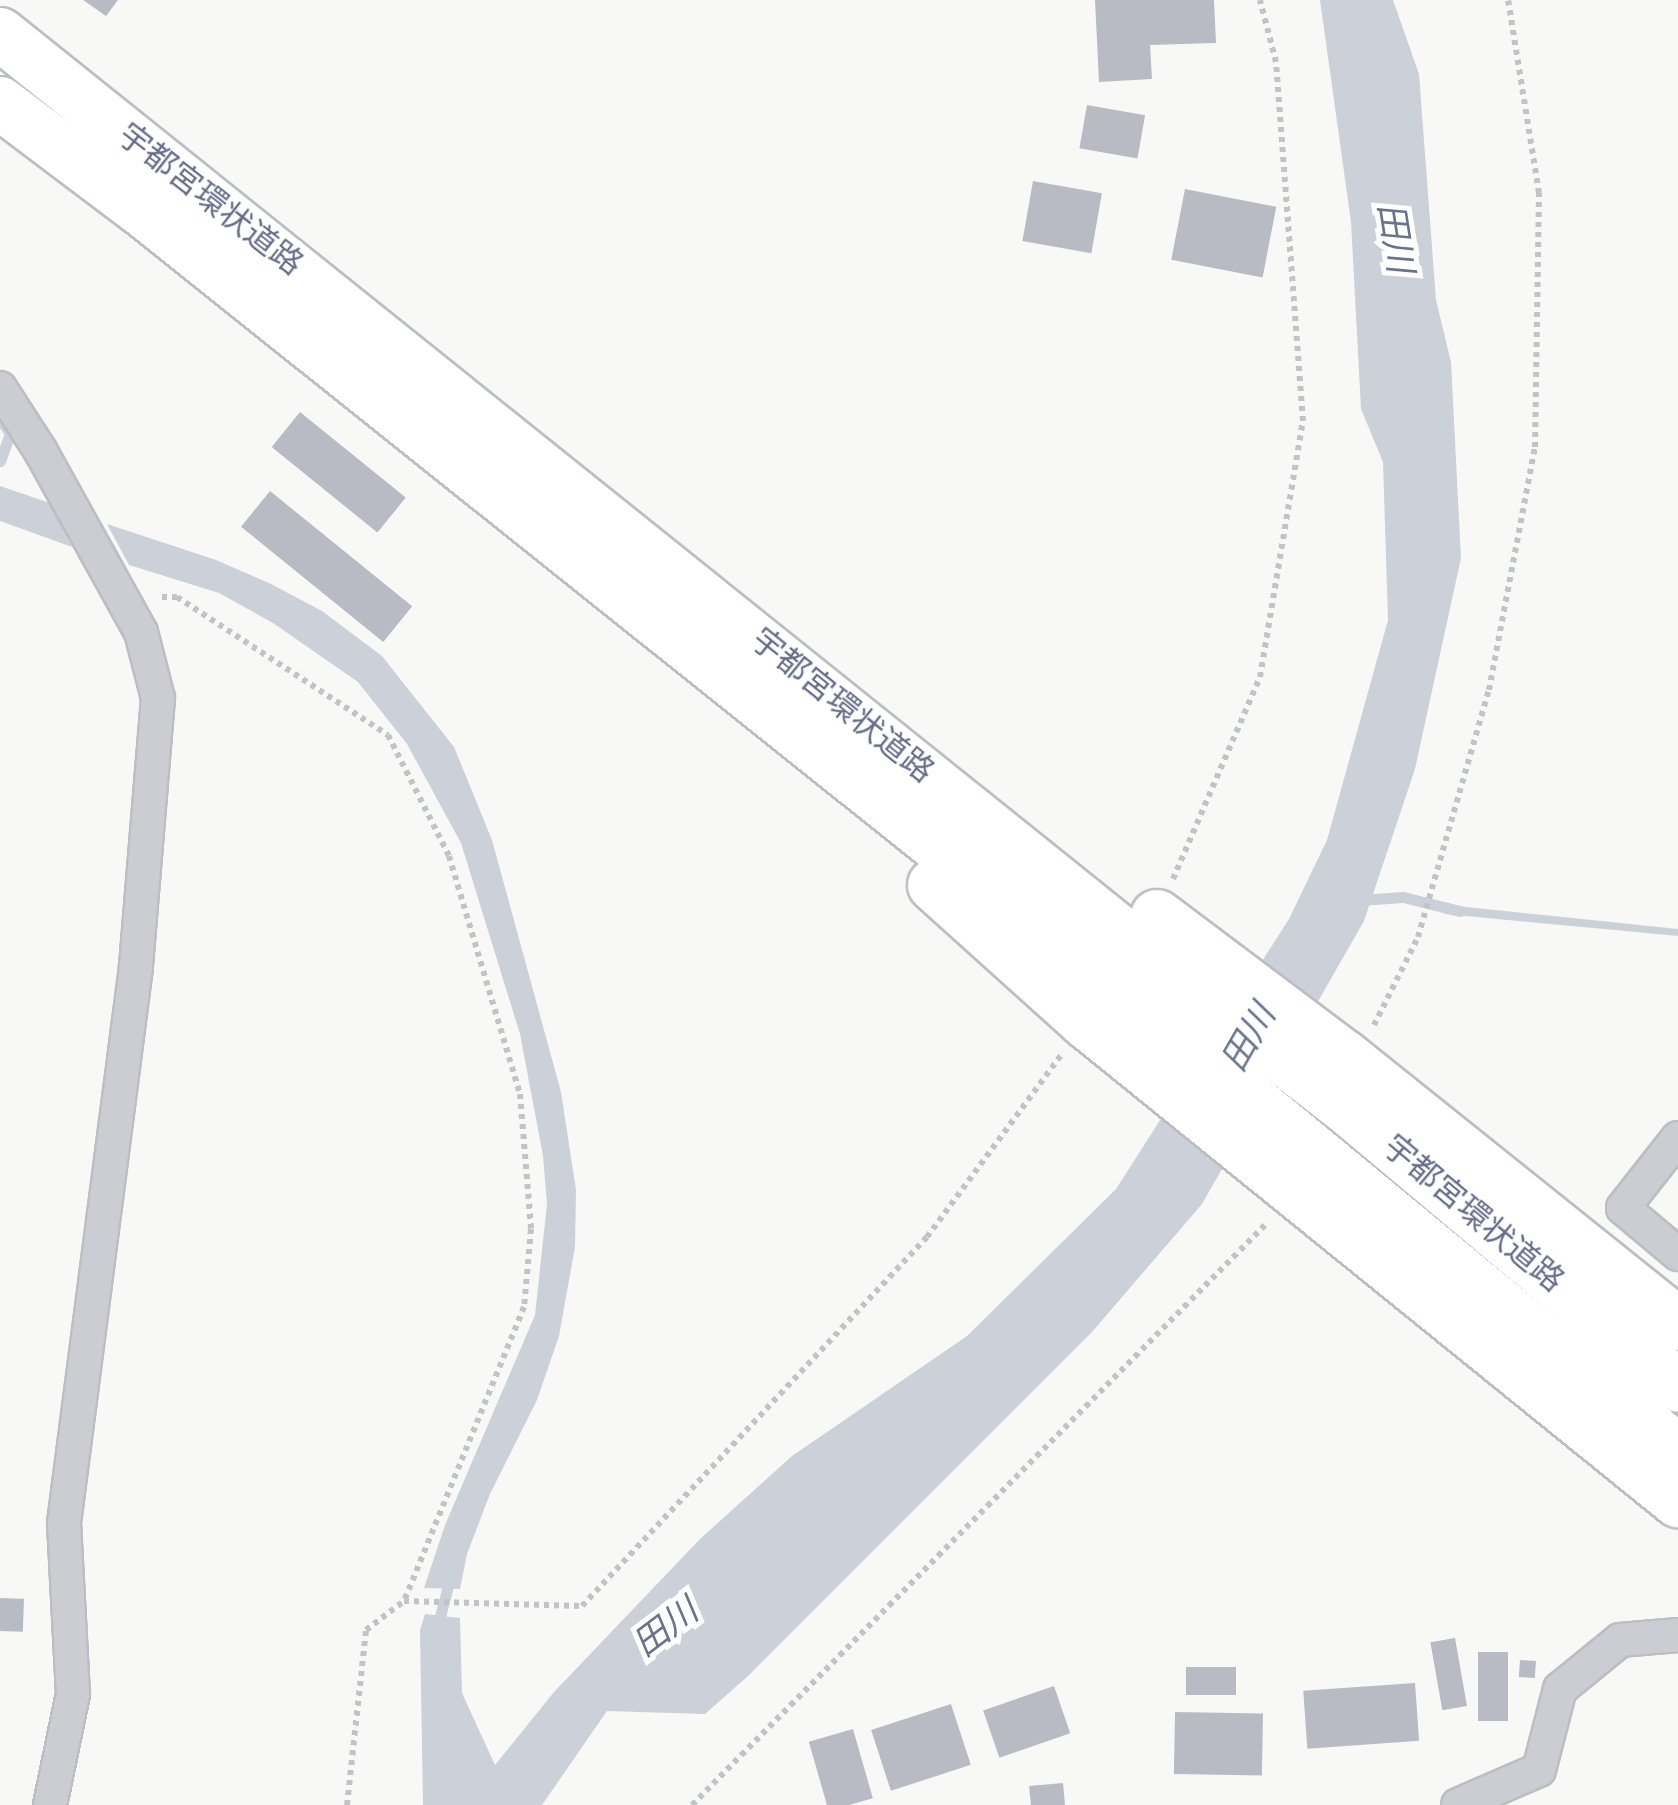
<!DOCTYPE html>
<meta charset="utf-8">
<style>
body{margin:0}
#map{position:relative;width:1678px;height:1805px;overflow:hidden;background:#f8f9f6;font-family:Karla,"Noto Sans JP",sans-serif}
div>[style]{position:absolute}
[style*='--x']{left:calc(var(--x)*1px);top:calc(var(--y)*1px);width:calc(var(--w)*1px);rotate:calc(var(--a)*1deg)}
.water>*{inset:0;background:#ccd0d8}
.stream>*{height:11px;margin:-5.5px;padding:0 5.5px;transform-origin:5.5px;border-radius:5.5px;background:#ccd0d8}
.building>*{inset:0;background:#b8bbc3;transform-origin:0 0}
.path>*{height:6px;margin-top:-3px;transform-origin:0;background:repeating-linear-gradient(90deg,#c2c3c7 0 5px,transparent 0 10px)}
.roads{filter:drop-shadow(2px 0 #bdbec3) drop-shadow(-2px 0 #bdbec3) drop-shadow(0 2px #bdbec3) drop-shadow(0 -2px #bdbec3)}
.minor>*{height:32px;margin:-16px;padding:0 16px;transform-origin:16px;border-radius:16px;background:#cccdd2}
.trunk>*{height:52px;margin:-26px;padding:0 26px;transform-origin:26px;border-radius:26px;background:#fff}
span{translate:-50% -50%;white-space:nowrap;text-align:center;line-height:1.15;-webkit-text-stroke:10px #fff;paint-order:stroke}
.street-label{font-size:32px;color:#666d89}
.water-label{font-size:35px;color:#68748b;font-style:italic}
</style>
<div id="map">
<div class="water">
<i style="clip-path:polygon(1320px 0,1393px 0,1419px 74px,1436px 300px,1451px 362px,1461px 558px,1415px 769px,1364px 921px,1202px 1204px,1092px 1332px,748px 1676px,705px 1714px,607px 1711px,542px 1805px,423px 1805px,420px 1630px,425px 1614px,460px 1618px,462px 1693px,495px 1765px,554px 1692px,700px 1539px,792px 1456px,967px 1336px,1116px 1189px,1289px 919px,1327px 840px,1388px 620px,1383px 462px,1361px 409px,1351px 222px)"></i>
<i style="clip-path:polygon(0 486px,50px 503px,72px 547px,0 521px)"></i>
<i style="clip-path:polygon(107px 524px,216px 560px,271px 584px,322px 611px,382px 656px,454px 747px,492px 840px,561px 1092px,576px 1190px,575px 1247px,559px 1336px,537px 1400px,490px 1494px,467px 1554px,460px 1589px,424px 1588px,445px 1525px,535px 1315px,547px 1204px,543px 1156px,520px 1034px,461px 843px,407px 744px,358px 682px,273px 623px,219px 593px,129px 565px)"></i>
<i style="clip-path:polygon(1457px 906px,1678px 929px,1678px 936px,1445px 914px,1446px 907px)"></i>
</div>
<div class="stream">
<i style="--x:0;--y:461;--w:30;--a:-70"></i>
<i style="--x:10;--y:433;--w:9;--a:-126"></i>
<i style="--x:1360;--y:900;--w:43;--a:-4"></i>
<i style="--x:1403;--y:897;--w:59;--a:13.8"></i>
<i style="--x:437;--y:1628;--w:52;--a:-75.4"></i>
</div>
<div class="building">
<i style="clip-path:polygon(83px 0,118px 0,106px 16px)"></i>
<i style="clip-path:polygon(1095px 0,1214px 0,1216px 43px,1150px 45px,1152px 79px,1099px 82px)"></i>
<i style="left:1087px;top:105px;width:59px;height:44px;rotate:10deg"></i>
<i style="left:1033px;top:181px;width:70px;height:61px;rotate:10deg"></i>
<i style="left:1185px;top:189px;width:93px;height:72px;rotate:11deg"></i>
<i style="left:300px;top:412px;width:136px;height:45px;rotate:39deg"></i>
<i style="left:270px;top:491px;width:183px;height:46px;rotate:39deg"></i>
<i style="left:0;top:1598px;width:24px;height:33px;rotate:2deg"></i>
<i style="left:1455px;top:1638px;width:69px;height:25px;rotate:80deg"></i>
<i style="left:1478px;top:1652px;width:30px;height:69px"></i>
<i style="left:1520px;top:1660px;width:16px;height:17px;rotate:4deg"></i>
<i style="left:1186px;top:1667px;width:50px;height:28px"></i>
<i style="left:1415px;top:1683px;width:58px;height:112px;rotate:86deg"></i>
<i style="left:1054px;top:1686px;width:50px;height:75px;rotate:71deg"></i>
<i style="left:951px;top:1704px;width:64px;height:84px;rotate:72deg"></i>
<i style="left:1175px;top:1712px;width:88px;height:62px;rotate:1deg"></i>
<i style="left:853px;top:1729px;width:72px;height:46px;rotate:74deg"></i>
<i style="clip-path:polygon(1063px 1783px,1065px 1805px,1031px 1805px,1029px 1786px)"></i>
</div>
<div class="path">
<i style="--x:162;--y:597;--w:15;--a:0"></i>
<i style="--x:177;--y:597;--w:252;--a:33.2"></i>
<i style="--x:388;--y:735;--w:136;--a:63.2"></i>
<i style="--x:449;--y:856;--w:248;--a:73.4"></i>
<i style="--x:520;--y:1094;--w:135;--a:85.3"></i>
<i style="--x:531;--y:1229;--w:78;--a:95.1"></i>
<i style="--x:524;--y:1307;--w:318;--a:112.2"></i>
<i style="--x:404;--y:1601;--w:178;--a:1.6"></i>
<i style="--x:582;--y:1606;--w:505;--a:-46.93"></i>
<i style="--x:927;--y:1237;--w:226;--a:-53.6"></i>
<i style="--x:1173;--y:879;--w:220;--a:-66.7"></i>
<i style="--x:1260;--y:677;--w:260;--a:-80.5"></i>
<i style="--x:1303;--y:421;--w:360;--a:-94.3"></i>
<i style="--x:1276;--y:62;--w:64;--a:-104.5"></i>
<i style="--x:1374;--y:1025;--w:98;--a:-63.4"></i>
<i style="--x:1418;--y:937;--w:257;--a:-74"></i>
<i style="--x:1489;--y:690;--w:247;--a:-79.3"></i>
<i style="--x:1535;--y:447;--w:254;--a:-89.1"></i>
<i style="--x:1539;--y:193;--w:195;--a:-99.1"></i>
<i style="--x:347;--y:1805;--w:176;--a:-83.8"></i>
<i style="--x:366;--y:1630;--w:48;--a:-37.3"></i>
<i style="--x:692;--y:1805;--w:818;--a:-45.35"></i>
</div>
<div class="roads">
<div class="minor">
<i style="--x:0;--y:388;--w:74;--a:57.2"></i>
<i style="--x:40;--y:450;--w:208;--a:61"></i>
<i style="--x:141;--y:632;--w:68;--a:75.6"></i>
<i style="--x:158;--y:698;--w:270;--a:94.7"></i>
<i style="--x:136;--y:967;--w:561;--a:97.38"></i>
<i style="--x:64;--y:1523;--w:171;--a:87"></i>
<i style="--x:73;--y:1694;--w:113;--a:101.7"></i>
<i style="--x:1678;--y:1138;--w:89;--a:128.2"></i>
<i style="--x:1623;--y:1208;--w:72;--a:39.9"></i>
<i style="--x:1458;--y:1805;--w:88;--a:-23.4"></i>
<i style="--x:1539;--y:1770;--w:84;--a:-75.5"></i>
<i style="--x:1560;--y:1689;--w:77;--a:-39.2"></i>
<i style="--x:1620;--y:1640;--w:58;--a:-4.9"></i>
</div>
<div class="trunk">
<i style="--x:0;--y:34;--w:1456;--a:38.73"></i>
<i style="--x:1136;--y:945;--w:274;--a:37.7"></i>
<i style="--x:1353;--y:1113;--w:424;--a:40"></i>
<i style="--x:0;--y:103;--w:178;--a:37"></i>
<i style="--x:142;--y:210;--w:1242;--a:38.62"></i>
<i style="--x:1112;--y:985;--w:733;--a:39.47"></i>
<i style="--x:934;--y:885;--w:205;--a:42"></i>
<i style="--x:1086;--y:1022;--w:762;--a:38.98"></i>
<i style="--x:1157;--y:916;--w:235;--a:36.9"></i>
<i style="--x:1345;--y:1057;--w:427;--a:38.7"></i>
</div>
</div>
<div class="street-label">
<span style="left:210px;top:200px;rotate:38deg">宇都宮環状道路</span>
<span style="left:842px;top:706px;rotate:39deg">宇都宮環状道路</span>
<span style="left:1473px;top:1214px;rotate:40deg">宇都宮環状道路</span>
</div>
<div class="water-label">
<span style="left:1395px;top:238px;rotate:81deg">田川</span>
<span style="left:1249px;top:1038px;rotate:-60deg">田川</span>
<span style="left:666px;top:1628px;rotate:-37deg">田川</span>
</div>
</div>
